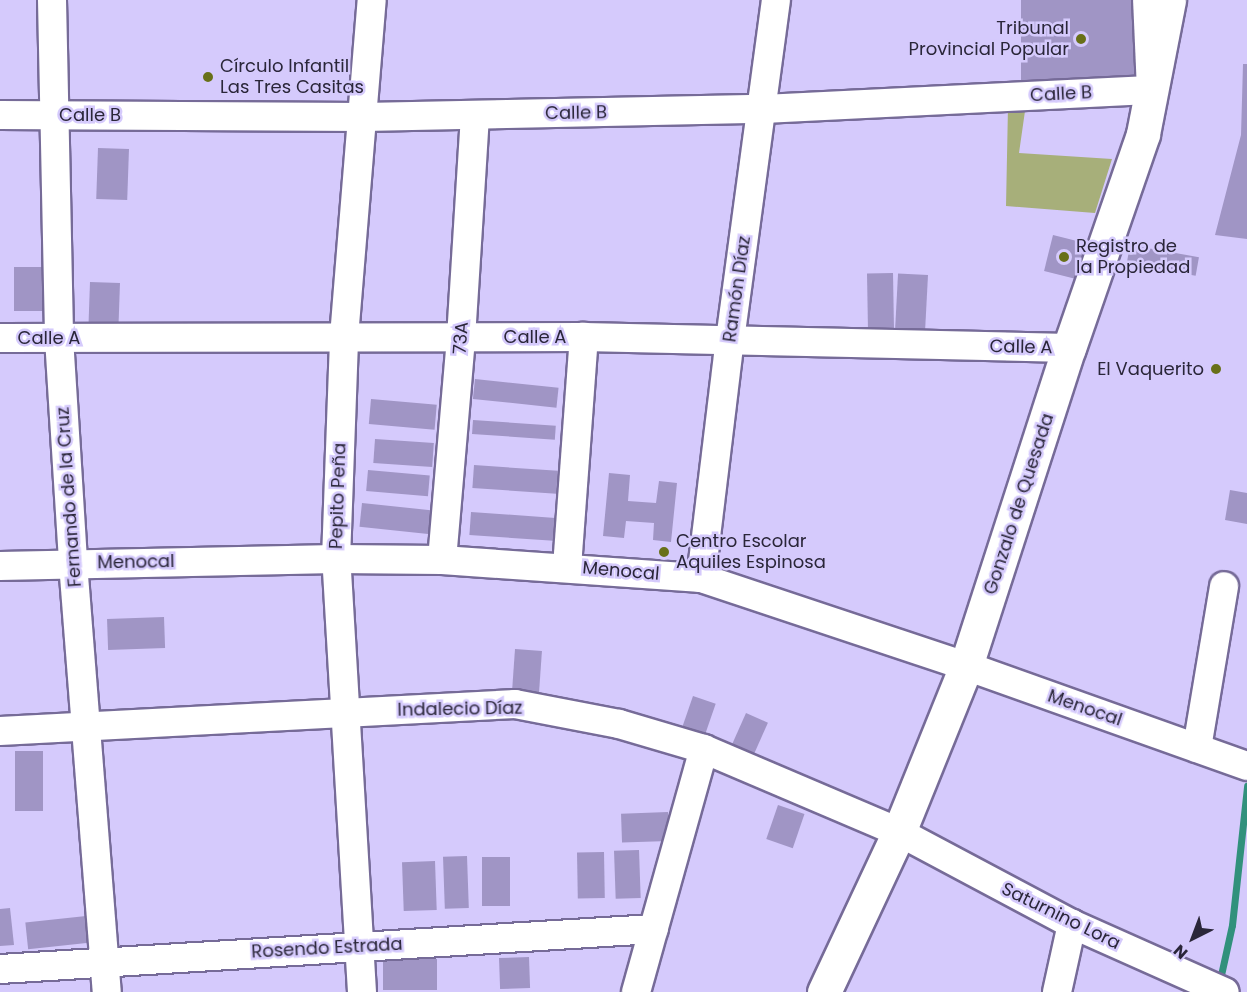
<!DOCTYPE html>
<meta charset="utf-8">
<style>
body{margin:0}
#map{position:relative;width:1247px;height:992px;overflow:hidden;background:#d5cafc;font-family:Poppins,sans-serif}
div>[style]{position:absolute}
[style*='--x']{left:calc(var(--x)*1px);top:calc(var(--y)*1px);width:calc(var(--w)*1px);rotate:calc(var(--a)*1deg)}
.green>*{inset:0;background:#a7af7a}
.stream>*{height:7px;margin:-3.5px;padding:0 3.5px;transform-origin:3.5px;border-radius:3.5px;background:#31917c}
.building>*{inset:0;background:#a095c5;transform-origin:0 0}
.roads{filter:drop-shadow(2px 0 #766b98) drop-shadow(-2px 0 #766b98) drop-shadow(0 2px #766b98) drop-shadow(0 -2px #766b98)}
.minor>*{height:28px;margin:-14px;padding:0 14px;transform-origin:14px;border-radius:14px;background:#fff}
.major>*{height:33px;margin:-16.5px;padding:0 16.5px;transform-origin:16.5px;border-radius:16.5px;background:#fff}
.dots>*{width:16px;height:16px;translate:-50% -50%;box-sizing:border-box;border:3px solid #d5cafc;border-radius:50%}
span{translate:-50% -50%;white-space:nowrap;text-align:center;line-height:1.15;-webkit-text-stroke:5px #d5cafc;paint-order:stroke}
.poi-label{font-size:18px;color:#2a2639}
.right{translate:-100% -50%;text-align:right}
.left{translate:0 -50%;text-align:left}
.street-label{font-size:18px;color:#2a2639}
.north{position:absolute;left:1163px;top:908px;width:60px;height:60px;-webkit-text-stroke:4px #d5cafc;paint-order:stroke;rotate:222deg;font-size:16px;font-weight:700;line-height:24px;text-align:center;color:#2a2639}
.north::after{content:'';display:block;margin:auto;width:21px;height:27px;background:#2a2639;clip-path:polygon(50% 0,100% 100%,50% 72%,0 100%)}
</style>
<div id="map">
<div class="green">
<i style="clip-path:polygon(1026px 104px,1019px 153px,1112px 159px,1095px 213px,1006px 206px,1008px 106px)"></i>
</div>
<div class="stream">
<i style="--x:1219;--y:984;--w:60;--a:-77.6"></i>
<i style="--x:1232;--y:925;--w:140;--a:-83.8"></i>
</div>
<div class="building">
<i style="left:1021px;top:0;width:113px;height:83px"></i>
<i style="clip-path:polygon(1243px 64px,1247px 64px,1247px 239px,1215px 235px,1241px 135px)"></i>
<i style="left:98px;top:148px;width:31px;height:51px;rotate:2deg"></i>
<i style="left:1053px;top:235px;width:33px;height:37px;rotate:14deg"></i>
<i style="left:1130px;top:245px;width:70px;height:19px;rotate:10deg"></i>
<i style="left:14px;top:267px;width:33px;height:44px"></i>
<i style="left:893px;top:273px;width:60px;height:26px;rotate:89deg"></i>
<i style="left:928px;top:275px;width:63px;height:30px;rotate:93deg"></i>
<i style="left:90px;top:282px;width:30px;height:44px;rotate:2deg"></i>
<i style="left:475px;top:379px;width:84px;height:20px;rotate:6deg"></i>
<i style="left:371px;top:399px;width:66px;height:25px;rotate:5deg"></i>
<i style="left:473px;top:420px;width:83px;height:14px;rotate:4deg"></i>
<i style="left:375px;top:439px;width:59px;height:24px;rotate:4deg"></i>
<i style="left:474px;top:465px;width:84px;height:23px;rotate:4deg"></i>
<i style="left:368px;top:470px;width:62px;height:21px;rotate:5deg"></i>
<i style="clip-path:polygon(609px 473px,630px 475px,628px 501px,656px 503px,659px 481px,677px 483px,671px 542px,653px 540px,654px 523px,626px 521px,624px 538px,603px 536px)"></i>
<i style="clip-path:polygon(1230px 490px,1247px 493px,1247px 524px,1225px 520px)"></i>
<i style="left:362px;top:503px;width:69px;height:24px;rotate:6deg"></i>
<i style="left:471px;top:512px;width:88px;height:23px;rotate:4deg"></i>
<i style="left:164px;top:617px;width:31px;height:57px;rotate:88deg"></i>
<i style="left:515px;top:649px;width:27px;height:44px;rotate:4deg"></i>
<i style="left:693px;top:696px;width:24px;height:36px;rotate:19deg"></i>
<i style="left:746px;top:713px;width:24px;height:41px;rotate:24deg"></i>
<i style="left:15px;top:751px;width:28px;height:60px"></i>
<i style="left:778px;top:805px;width:28px;height:36px;rotate:19deg"></i>
<i style="left:668px;top:812px;width:29px;height:47px;rotate:88deg"></i>
<i style="left:639px;top:850px;width:48px;height:25px;rotate:88deg"></i>
<i style="left:604px;top:852px;width:46px;height:27px;rotate:89deg"></i>
<i style="left:467px;top:856px;width:52px;height:24px;rotate:88deg"></i>
<i style="left:482px;top:857px;width:28px;height:49px"></i>
<i style="left:435px;top:861px;width:49px;height:33px;rotate:88deg"></i>
<i style="clip-path:polygon(10px 908px,14px 945px,0 946px,0 909px)"></i>
<i style="left:86px;top:916px;width:27px;height:61px;rotate:84deg"></i>
<i style="left:529px;top:957px;width:31px;height:30px;rotate:88deg"></i>
<i style="left:437px;top:959px;width:31px;height:54px;rotate:90deg"></i>
</div>
<div class="roads">
<div class="minor">
<i style="--x:52;--y:0;--w:338;--a:88.8"></i>
<i style="--x:59;--y:338;--w:225;--a:86.4"></i>
<i style="--x:73;--y:563;--w:430;--a:85.5"></i>
<i style="--x:0;--y:115;--w:364;--a:0.3"></i>
<i style="--x:364;--y:117;--w:398;--a:-1.2"></i>
<i style="--x:762;--y:109;--w:389;--a:-2.8"></i>
<i style="--x:1151;--y:90;--w:90;--a:-92.5"></i>
<i style="--x:0;--y:338;--w:584;--a:-0.1"></i>
<i style="--x:584;--y:337;--w:485;--a:1.3"></i>
<i style="--x:442;--y:560;--w:223;--a:-85.1"></i>
<i style="--x:461;--y:338;--w:223;--a:-86.4"></i>
<i style="--x:0;--y:566;--w:336;--a:-1.2"></i>
<i style="--x:336;--y:559;--w:106;--a:0.5"></i>
<i style="--x:442;--y:560;--w:260;--a:4"></i>
<i style="--x:701;--y:578;--w:279;--a:18.4"></i>
<i style="--x:966;--y:666;--w:298;--a:19.6"></i>
<i style="--x:567;--y:567;--w:231;--a:-85.8"></i>
<i style="--x:701;--y:578;--w:240;--a:-83.1"></i>
<i style="--x:730;--y:340;--w:343;--a:-82.3"></i>
<i style="--x:0;--y:731;--w:516;--a:-3"></i>
<i style="--x:515;--y:704;--w:106;--a:10.9"></i>
<i style="--x:619;--y:724;--w:89;--a:16.4"></i>
<i style="--x:704;--y:749;--w:212;--a:23.1"></i>
<i style="--x:899;--y:832;--w:196;--a:28"></i>
<i style="--x:1072;--y:924;--w:167;--a:24"></i>
<i style="--x:1197;--y:748;--w:164;--a:-80.5"></i>
<i style="--x:0;--y:969;--w:655;--a:-3.5"></i>
<i style="--x:362;--y:992;--w:434;--a:-93.4"></i>
<i style="--x:336;--y:559;--w:222;--a:-87.9"></i>
<i style="--x:344;--y:337;--w:338;--a:-85.3"></i>
<i style="--x:636;--y:992;--w:252;--a:-74.4"></i>
<i style="--x:1057;--y:992;--w:70;--a:-77.6"></i>
</div>
<div class="major">
<i style="--x:824;--y:992;--w:177;--a:-64.9"></i>
<i style="--x:899;--y:832;--w:179;--a:-68"></i>
<i style="--x:966;--y:666;--w:334;--a:-72.1"></i>
<i style="--x:1069;--y:348;--w:226;--a:-70.9"></i>
<i style="--x:1143;--y:134;--w:136;--a:-79"></i>
</div>
</div>
<div class="dots">
<i style="left:1081px;top:39px;background:#687018"></i>
<i style="left:208px;top:77px;background:#687018"></i>
<i style="left:1064px;top:257px;background:#687018"></i>
<i style="left:1216px;top:369px;background:#687018"></i>
<i style="left:664px;top:552px;background:#687018"></i>
</div>
<div class="poi-label">
<span class="right" style="left:1069px;top:39px">Tribunal<br>Provincial Popular</span>
<span class="left" style="left:220px;top:77px">Círculo Infantil<br>Las Tres Casitas</span>
<span class="left" style="left:1076px;top:257px">Registro de<br>la Propiedad</span>
<span class="right" style="left:1204px;top:369px">El Vaquerito</span>
<span class="left" style="left:676px;top:552px">Centro Escolar<br>Aquiles Espinosa</span>
</div>
<div class="street-label">
<span style="left:1061px;top:94px;rotate:-3deg">Calle B</span>
<span style="left:576px;top:113px;rotate:-1deg">Calle B</span>
<span style="left:90px;top:115px">Calle B</span>
<span style="left:737px;top:289px;rotate:-82deg">Ramón Díaz</span>
<span style="left:535px;top:337px">Calle A</span>
<span style="left:49px;top:338px">Calle A</span>
<span style="left:461px;top:338px;rotate:-86deg">73A</span>
<span style="left:1021px;top:347px;rotate:1deg">Calle A</span>
<span style="left:338px;top:496px;rotate:-88deg">Pepito Peña</span>
<span style="left:69px;top:497px;rotate:-94deg">Fernando de la Cruz</span>
<span style="left:1019px;top:504px;rotate:-72deg">Gonzalo de Quesada</span>
<span style="left:136px;top:562px;rotate:-1deg">Menocal</span>
<span style="left:621px;top:571px;rotate:5deg">Menocal</span>
<span style="left:1085px;top:708px;rotate:19deg">Menocal</span>
<span style="left:460px;top:709px;rotate:-1deg">Indalecio Díaz</span>
<span style="left:1061px;top:916px;rotate:26deg">Saturnino Lora</span>
<span style="left:327px;top:948px;rotate:-3deg">Rosendo Estrada</span>
</div>
<div class="north">N</div>
</div>
